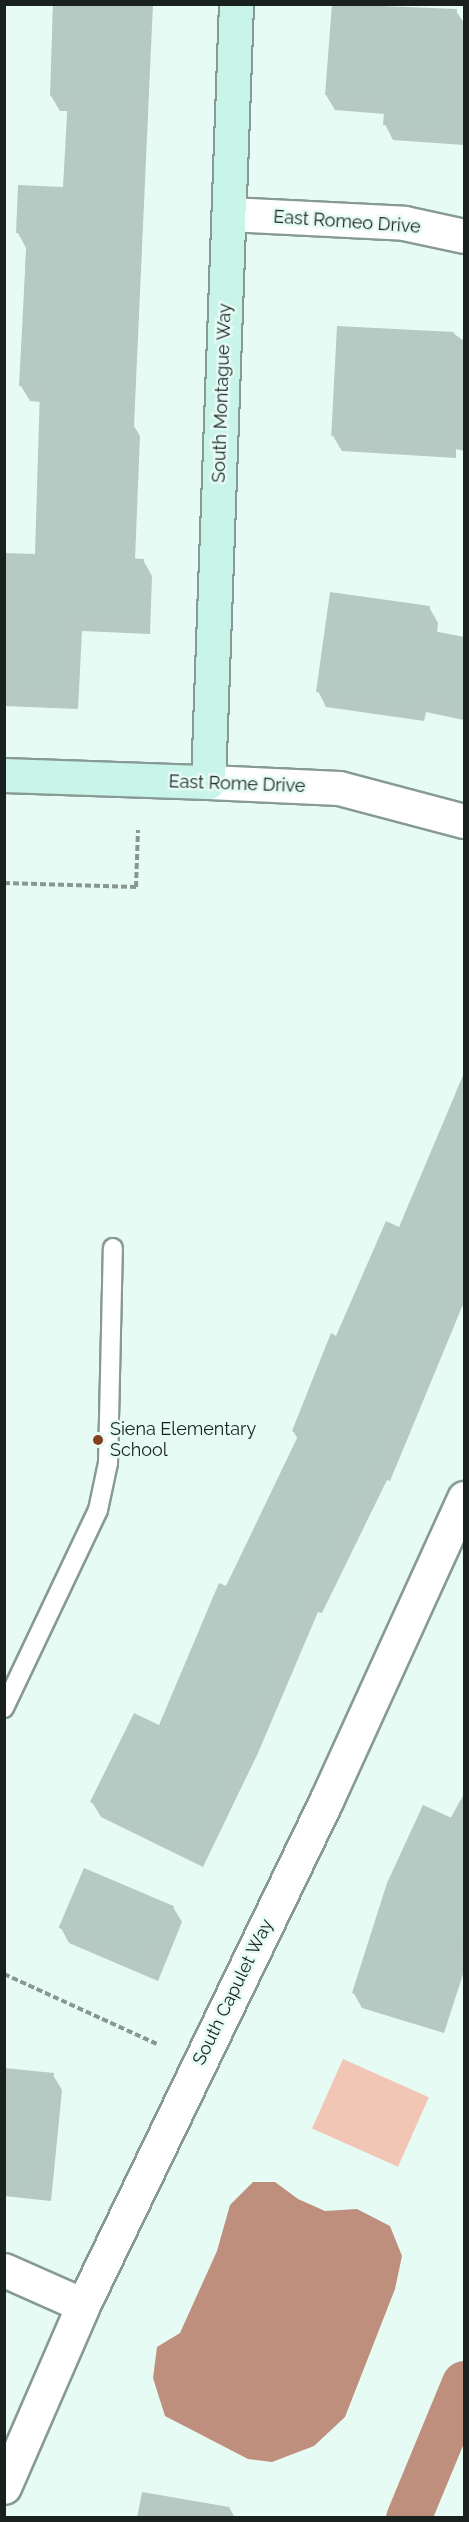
<!DOCTYPE html>
<style>
body{margin:0}
#map{position:relative;width:469px;height:2522px;overflow:hidden;background:#e6fbf4;font-family:Raleway,sans-serif}
div>[style]{position:absolute}
[style*='--x']{left:calc(var(--x)*1px);top:calc(var(--y)*1px);width:calc(var(--w)*1px);rotate:calc(var(--a)*1deg)}
.green>*{inset:0;background:#f2c6b5;transform-origin:0 0}
.water>*{inset:0;background:#be8f7c}
.shadow>*{inset:0;background:#0003}
.canal>*{height:45px;margin:-22.5px;padding:0 22.5px;transform-origin:22.5px;border-radius:22.5px;background:#be8f7c}
.building>*{inset:0;background:#b5cac3;transform-origin:0 0}
.path>*{height:4px;margin-top:-2px;transform-origin:0;background:repeating-linear-gradient(90deg,#889792 0 6px,transparent 0 9px)}
.roads{filter:drop-shadow(2px 0 #879a94) drop-shadow(-2px 0 #879a94) drop-shadow(0 2px #879a94) drop-shadow(0 -2px #879a94)}
.lane>*{height:18px;margin:-9px;padding:0 9px;transform-origin:9px;border-radius:9px;background:#fff}
.street>*{height:33px;margin:-16.5px;padding:0 16.5px;transform-origin:16.5px;border-radius:16.5px;background:#fff}
.secondary>*{height:33px;margin:-16.5px;padding:0 16.5px;transform-origin:16.5px;border-radius:16.5px;background:#c8f4ea}
.dots>*{width:16px;height:16px;translate:-50% -50%;box-sizing:border-box;border:3px solid #e6fbf4;border-radius:50%}
span{translate:-50% -50%;white-space:nowrap;text-align:center;line-height:1.15;-webkit-text-stroke:5px #e6fbf4;paint-order:stroke}
.street-label{font-size:18px;color:#19211e}
.poi-label{font-size:18px;color:#19211e}
.left{translate:0 -50%;text-align:left}
.frame{position:absolute;inset:0;border:6px solid #19211e;pointer-events:none}
</style>
<div id="map">
<div class="green">
<i style="left:343px;top:2059px;width:94px;height:76px;rotate:24deg"></i>
</div>
<div class="water">
<i style="clip-path:polygon(253px 2182px,275px 2182px,298px 2199px,325px 2211px,357px 2209px,390px 2226px,402px 2256px,395px 2289px,345px 2417px,314px 2446px,272px 2462px,248px 2459px,165px 2416px,153px 2378px,157px 2347px,180px 2333px,217px 2251px,230px 2205px)"></i>
</div>
<div class="shadow">
<i style="clip-path:polygon(53px 4px,153px 4px,134px 426px,140px 436px,135px 560px,143px 560px,152px 576px,150px 634px,82px 631px,78px 709px,4px 706px,4px 555px,36px 556px,41px 402px,30px 401px,21px 386px,26px 248px,18px 233px,65px 188px,69px 111px,60px 111px,51px 96px)"></i>
<i style="clip-path:polygon(334px 4px,456px 11px,464px 23px,464px 145px,393px 140px,385px 124px,385px 114px,335px 110px,326px 95px)"></i>
<i style="clip-path:polygon(453px 333px,464px 341px,464px 451px,456px 449px,456px 458px,342px 451px,333px 436px)"></i>
<i style="clip-path:polygon(429px 607px,438px 623px,437px 633px,464px 639px,464px 720px,426px 712px,424px 721px,326px 707px,318px 691px)"></i>
<i style="clip-path:polygon(464px 1073px,464px 1302px,390px 1481px,387px 1480px,322px 1613px,318px 1612px,258px 1753px,203px 1867px,101px 1817px,92px 1802px,159px 1727px,298px 1439px,293px 1431px,337px 1338px,400px 1229px)"></i>
<i style="clip-path:polygon(464px 1794px,464px 1971px,444px 2033px,362px 2008px,353px 1992px)"></i>
<i style="clip-path:polygon(173px 1907px,182px 1922px,158px 1981px,69px 1943px,61px 1928px)"></i>
<i style="clip-path:polygon(4px 2070px,53px 2075px,62px 2090px,51px 2201px,4px 2196px)"></i>
<i style="clip-path:polygon(142px 2492px,229px 2507px,235px 2518px,137px 2518px)"></i>
</div>
<div class="canal">
<i style="--x:408;--y:2518;--w:146;--a:-67.5"></i>
</div>
<div class="building">
<i style="clip-path:polygon(53px 4px,145px 4px,125px 419px,132px 419px,127px 558px,144px 559px,142px 619px,73px 616px,70px 694px,4px 691px,4px 553px,35px 554px,40px 388px,19px 386px,27px 234px,16px 233px,18px 185px,63px 187px,68px 97px,50px 96px)"></i>
<i style="clip-path:polygon(332px 4px,457px 9px,447px 130px,383px 125px,385px 100px,325px 95px)"></i>
<i style="left:337px;top:326px;width:117px;height:110px;rotate:3deg"></i>
<i style="clip-path:polygon(330px 592px,430px 606px,427px 630px,465px 637px,465px 707px,417px 697px,416px 706px,316px 692px)"></i>
<i style="clip-path:polygon(465px 1071px,465px 1271px,382px 1467px,378px 1465px,313px 1599px,310px 1597px,250px 1737px,194px 1852px,90px 1802px,134px 1713px,159px 1725px,219px 1583px,226px 1586px,299px 1434px,292px 1431px,331px 1333px,336px 1336px,386px 1221px,399px 1227px)"></i>
<i style="clip-path:polygon(423px 1805px,465px 1824px,465px 1929px,436px 2019px,352px 1993px,387px 1883px)"></i>
<i style="left:84px;top:1868px;width:98px;height:65px;rotate:23deg"></i>
<i style="clip-path:polygon(4px 2068px,54px 2073px,43px 2186px,4px 2182px)"></i>
</div>
<div class="path">
<i style="--x:4;--y:883;--w:132;--a:1.7"></i>
<i style="--x:136;--y:887;--w:57;--a:-88"></i>
<i style="--x:4;--y:1974;--w:168;--a:24.6"></i>
</div>
<div class="roads">
<div class="lane">
<i style="--x:4;--y:1708;--w:219;--a:-64.6"></i>
<i style="--x:98;--y:1510;--w:48;--a:-78"></i>
<i style="--x:108;--y:1463;--w:215;--a:-88.7"></i>
</div>
<div class="street">
<i style="--x:229;--y:214;--w:175;--a:2.9"></i>
<i style="--x:404;--y:223;--w:61;--a:12.2"></i>
<i style="--x:208;--y:782;--w:131;--a:2.6"></i>
<i style="--x:339;--y:788;--w:129;--a:14.8"></i>
<i style="--x:4;--y:2270;--w:86;--a:23.9"></i>
<i style="--x:4;--y:2487;--w:198;--a:-66.5"></i>
<i style="--x:83;--y:2305;--w:560;--a:-64.26"></i>
<i style="--x:326;--y:1801;--w:333;--a:-65.5"></i>
</div>
<div class="secondary">
<i style="--x:4;--y:775;--w:204;--a:2"></i>
<i style="--x:208;--y:782;--w:779;--a:-87.94"></i>
</div>
</div>
<div class="dots">
<i style="left:98px;top:1440px;background:#863f1e"></i>
</div>
<div class="street-label">
<span style="left:347px;top:222px;rotate:4deg">East Romeo Drive</span>
<span style="left:222px;top:393px;rotate:-88deg">South Montague Way</span>
<span style="left:237px;top:784px;rotate:2deg">East Rome Drive</span>
<span style="left:233px;top:1992px;rotate:-64deg">South Capulet Way</span>
</div>
<div class="poi-label">
<span class="left" style="left:110px;top:1440px">Siena Elementary<br>School</span>
</div>
<div class="frame"></div>
</div>
